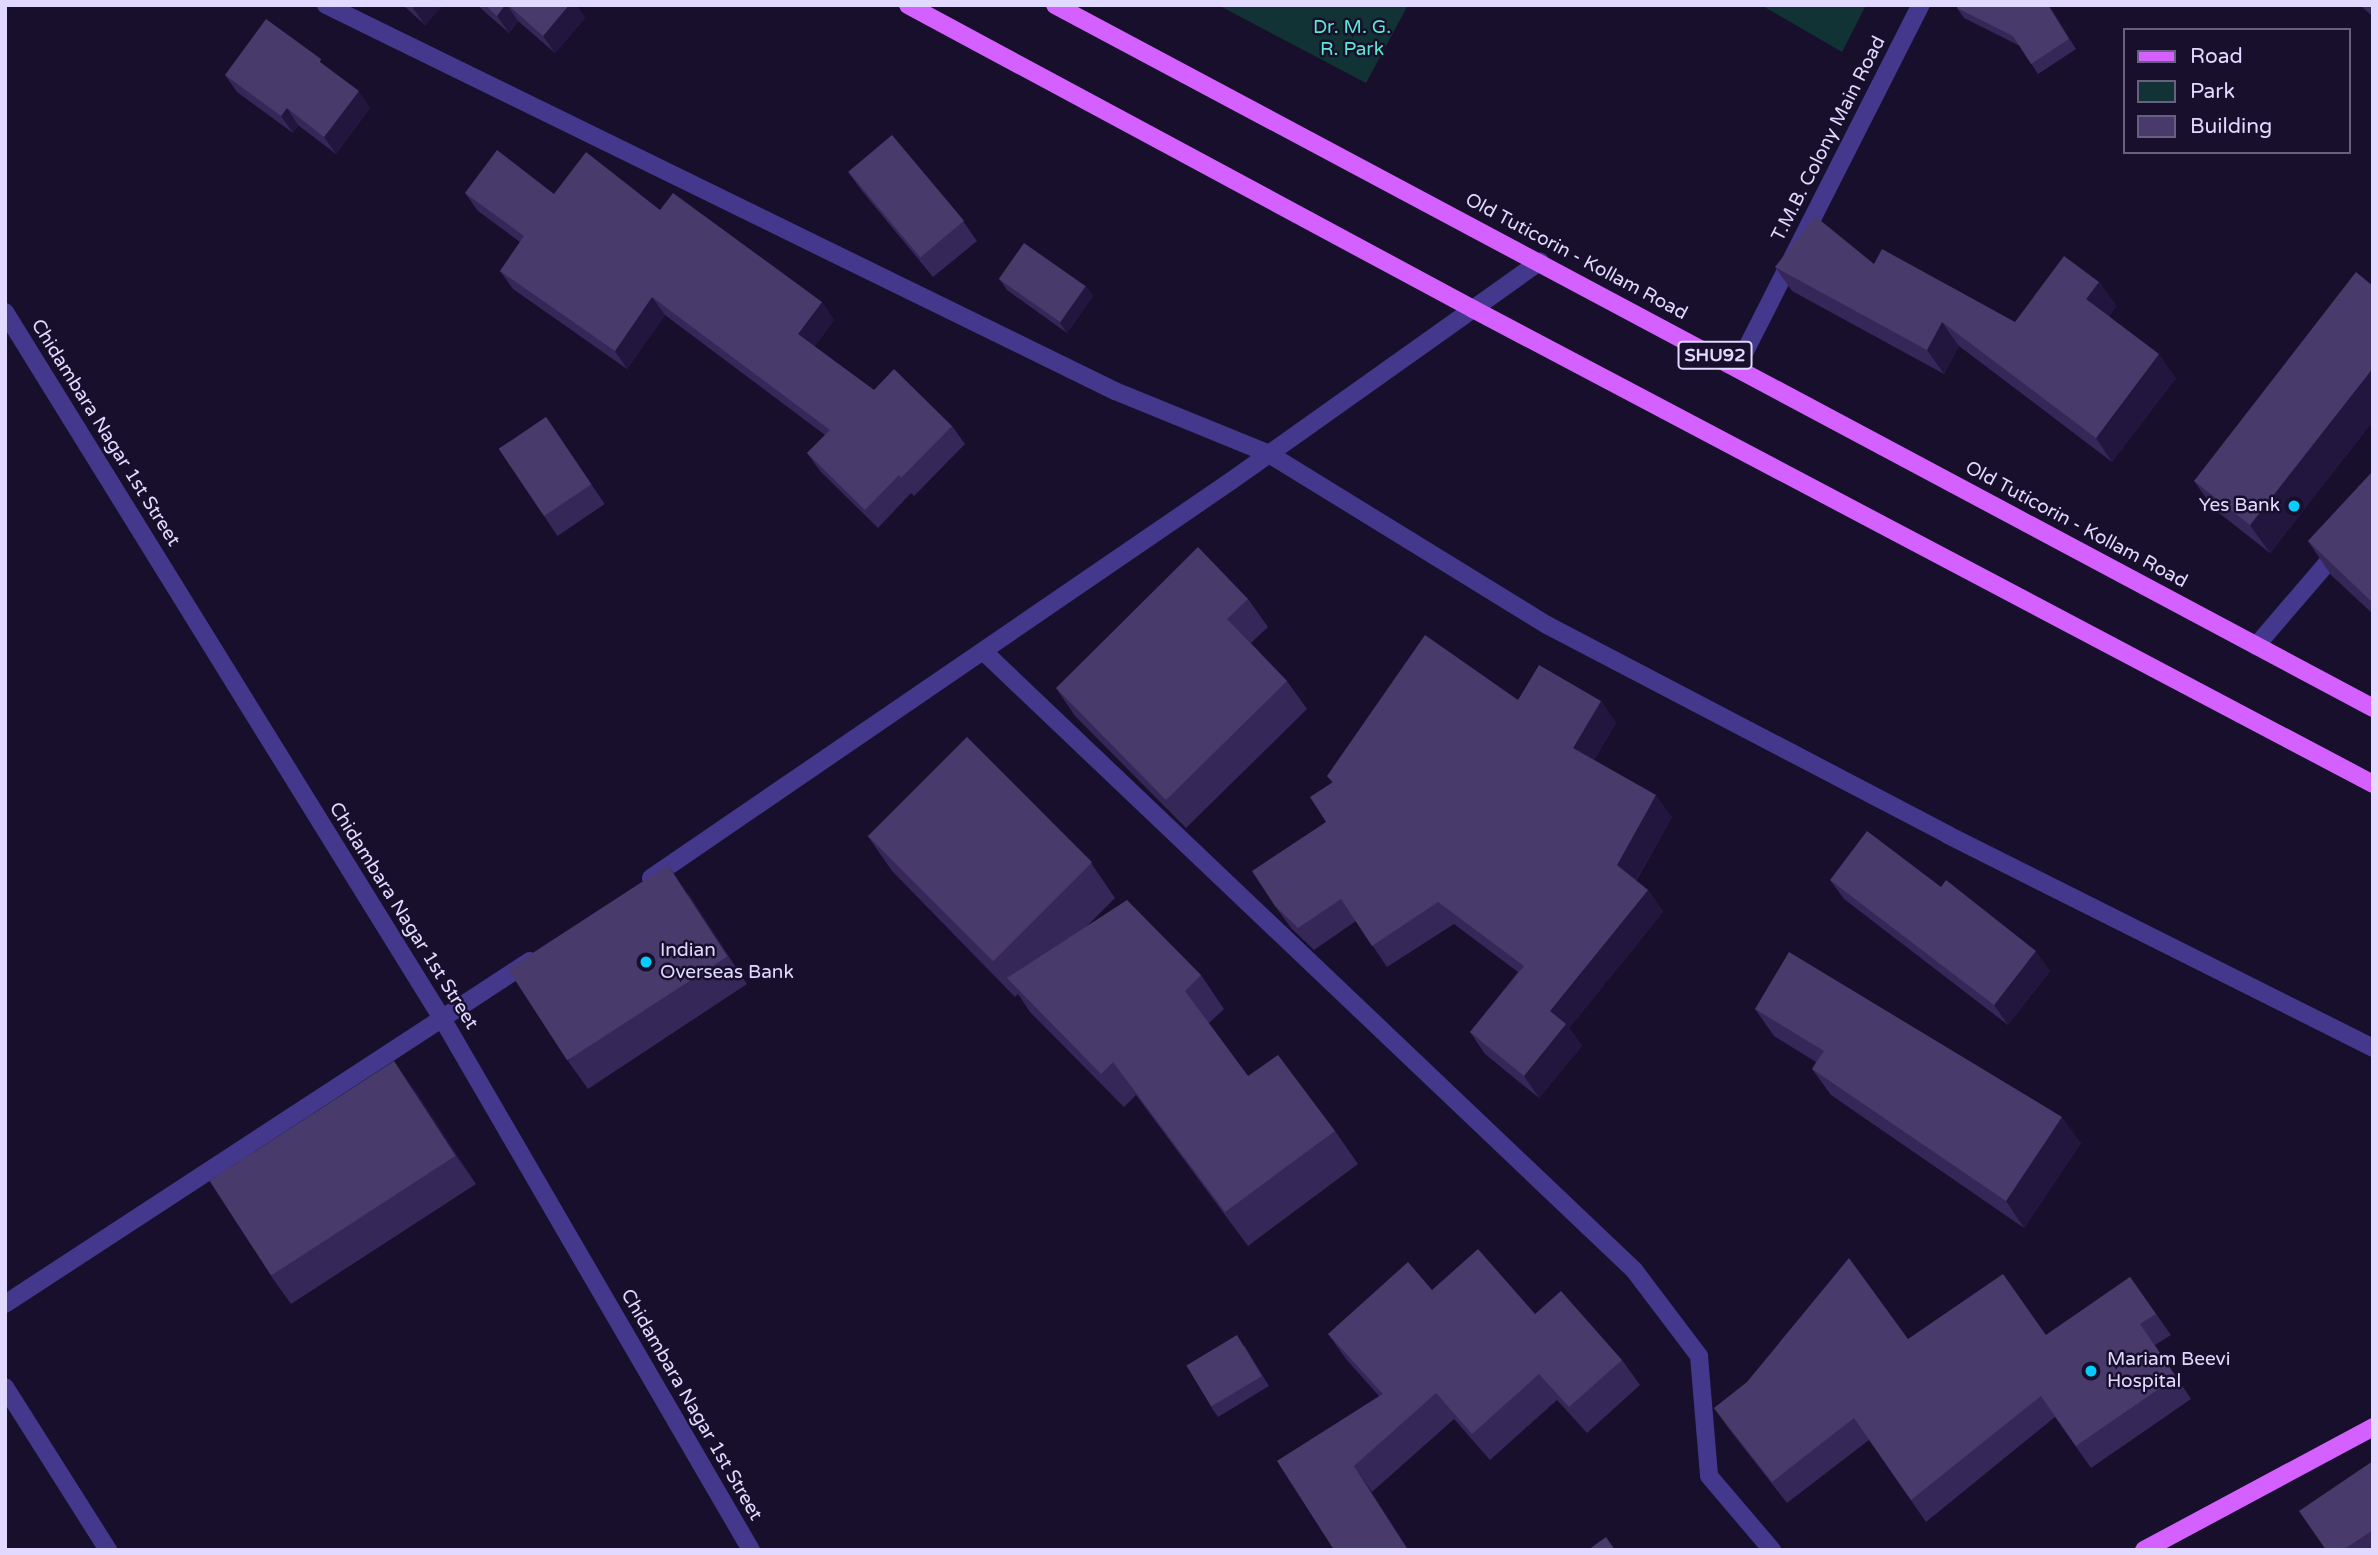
<!DOCTYPE html>
<style>
body{margin:0}
#map{position:relative;width:2378px;height:1555px;overflow:hidden;background:#170f2b;font-family:"Varela Round",sans-serif}
div>[style]{position:absolute}
[style*='--x']{left:calc(var(--x)*1px);top:calc(var(--y)*1px);width:calc(var(--w)*1px);rotate:calc(var(--a)*1deg)}
.green>*{inset:0;background:#123335}
.minor>*{height:18px;margin:-9px;padding:0 9px;transform-origin:9px;border-radius:9px;background:#44388c}
.major>*{height:18px;margin:-9px;padding:0 9px;transform-origin:9px;border-radius:9px;background:#d360ff}
.wall>*{inset:0;background:#362759;transform-origin:0 0}
.shaded-wall>*{inset:0;background:#22163f}
.building>*{inset:0;background:#483a6b;transform-origin:0 0}
.dots>*{width:19px;height:19px;translate:-50% -50%;box-sizing:border-box;border:4px solid #170f2b;border-radius:50%}
span{translate:-50% -50%;white-space:nowrap;text-align:center;line-height:1.15;-webkit-text-stroke:5px #170f2b;paint-order:stroke}
.shield-label span{padding:2px 5px;background:#170f2b;border:2px solid;border-radius:5px;-webkit-text-stroke-width:0}
.shield-label{font-size:18px;color:#e1d9ff;font-weight:700}
.park-label{font-size:19px;color:#5de7d2}
.street-label{font-size:19px;color:#e1d9ff}
.poi-label{font-size:19px;color:#e1d9ff}
.right{translate:-100% -50%;text-align:right}
.left{translate:0 -50%;text-align:left}
.frame{position:absolute;inset:0;border:7px solid #e1d9ff;pointer-events:none}
.legend{position:absolute;left:2123px;top:28px;width:228px;height:126px;box-sizing:border-box;background:#170f2b;border:2px solid #686080;margin:0;padding:9px 12px;list-style:none;font-size:21px;color:#e1d9ff}
.legend li{display:flex;align-items:center;gap:14px;height:35px}
.legend b{width:35px;border:2px solid #686080}
</style>
<div id="map">
<div class="green">
<i style="clip-path:polygon(1218px 5px,1408px 5px,1366px 83px)"></i>
<i style="clip-path:polygon(1761px 5px,1866px 5px,1842px 52px)"></i>
</div>
<div class="minor">
<i style="--x:326;--y:5;--w:878;--a:26.07"></i>
<i style="--x:1115;--y:391;--w:166;--a:22.2"></i>
<i style="--x:1269;--y:454;--w:326;--a:31.6"></i>
<i style="--x:1547;--y:625;--w:453;--a:27.6"></i>
<i style="--x:1948;--y:835;--w:475;--a:26.6"></i>
<i style="--x:5;--y:312;--w:833;--a:58.26"></i>
<i style="--x:443;--y:1020;--w:613;--a:59.84"></i>
<i style="--x:1737;--y:367;--w:406;--a:-63.1"></i>
<i style="--x:2256;--y:646;--w:128;--a:-49.4"></i>
<i style="--x:983;--y:651;--w:898;--a:43.56"></i>
<i style="--x:1634;--y:1270;--w:108;--a:52.9"></i>
<i style="--x:1699;--y:1356;--w:120;--a:85.2"></i>
<i style="--x:1709;--y:1476;--w:97;--a:49.6"></i>
<i style="--x:651;--y:878;--w:703;--a:-34.39"></i>
<i style="--x:1231;--y:481;--w:379;--a:-35.4"></i>
<i style="--x:5;--y:1304;--w:627;--a:-33.16"></i>
<i style="--x:5;--y:1387;--w:193;--a:57.7"></i>
</div>
<div class="major">
<i style="--x:908;--y:5;--w:642;--a:28.28"></i>
<i style="--x:1473;--y:309;--w:1018;--a:27.82"></i>
<i style="--x:1055;--y:5;--w:1494;--a:28.07"></i>
<i style="--x:2144;--y:1550;--w:260;--a:-28.2"></i>
</div>
<div class="wall">
<i style="clip-path:polygon(403px 5px,443px 5px,425px 25px)"></i>
<i style="clip-path:polygon(477px 5px,576px 5px,585px 18px,555px 53px,518px 21px,509px 33px)"></i>
<i style="clip-path:polygon(1958px 5px,2049px 5px,2076px 49px,2038px 74px,2020px 46px,1964px 18px,1957px 8px)"></i>
<i style="clip-path:polygon(2360px 5px,2373px 5px,2373px 17px)"></i>
<i style="clip-path:polygon(327px 68px,370px 108px,336px 154px,298px 125px,293px 133px,237px 92px,225px 75px)"></i>
<i style="clip-path:polygon(848px 172px,963px 221px,977px 241px,933px 277px,862px 191px)"></i>
<i style="clip-path:polygon(465px 193px,554px 194px,660px 210px,822px 302px,834px 320px,814px 347px,874px 390px,952px 426px,965px 444px,914px 496px,911px 493px,878px 528px,820px 471px,807px 453px,825px 435px,665px 315px,627px 369px,513px 289px,500px 271px,520px 242px,478px 211px)"></i>
<i style="clip-path:polygon(1874px 264px,2015px 322px,2099px 282px,2116px 306px,2109px 316px,2176px 378px,2112px 462px,1959px 346px,1944px 374px,1792px 291px,1775px 267px)"></i>
<i style="clip-path:polygon(1000px 280px,1086px 286px,1093px 296px,1067px 333px,1007px 290px)"></i>
<i style="clip-path:polygon(2373px 286px,2373px 421px,2270px 553px,2214px 509px,2194px 481px)"></i>
<i style="left:546px;top:417px;width:105px;height:57px;rotate:56deg"></i>
<i style="clip-path:polygon(2373px 471px,2373px 614px,2331px 575px,2308px 541px)"></i>
<i style="clip-path:polygon(1248px 599px,1268px 627px,1251px 643px,1287px 681px,1307px 709px,1186px 828px,1075px 716px,1056px 688px)"></i>
<i style="clip-path:polygon(1601px 701px,1616px 723px,1594px 760px,1672px 817px,1636px 881px,1648px 890px,1663px 912px,1569px 1028px,1582px 1046px,1539px 1098px,1485px 1054px,1470px 1032px,1518px 972px,1454px 924px,1387px 967px,1356px 921px,1314px 950px,1291px 928px,1275px 906px,1326px 822px,1332px 782px,1327px 776px)"></i>
<i style="clip-path:polygon(867px 835px,1091px 863px,1115px 898px,1087px 926px,1201px 975px,1224px 1009px,1209px 1023px,1248px 1076px,1335px 1131px,1358px 1164px,1248px 1246px,1136px 1095px,1124px 1107px,1030px 1012px,1018px 994px,1015px 997px,892px 871px)"></i>
<i style="clip-path:polygon(1830px 880px,2050px 971px,2008px 1025px,1844px 899px)"></i>
<i style="clip-path:polygon(688px 893px,747px 984px,588px 1089px,568px 1061px)"></i>
<i style="clip-path:polygon(1755px 1009px,2081px 1143px,2024px 1228px,1831px 1095px,1812px 1069px,1816px 1062px,1774px 1036px)"></i>
<i style="clip-path:polygon(414px 1089px,476px 1184px,291px 1304px,271px 1276px)"></i>
<i style="clip-path:polygon(2130px 1277px,2171px 1335px,2155px 1345px,2191px 1399px,2091px 1468px,2055px 1417px,1926px 1522px,1869px 1440px,1787px 1503px,1729px 1429px,1714px 1408px,1908px 1339px,2046px 1335px)"></i>
<i style="clip-path:polygon(1432px 1290px,1535px 1314px,1622px 1360px,1640px 1385px,1587px 1433px,1557px 1400px,1490px 1460px,1454px 1419px,1372px 1492px,1277px 1461px,1379px 1396px,1346px 1359px,1328px 1334px)"></i>
<i style="clip-path:polygon(1244px 1345px,1269px 1386px,1218px 1417px,1211px 1407px)"></i>
<i style="clip-path:polygon(2373px 1461px,2373px 1550px,2326px 1550px)"></i>
</div>
<div class="shaded-wall">
<i style="clip-path:polygon(416px 5px,443px 5px,425px 25px,413px 8px)"></i>
<i style="clip-path:polygon(505px 5px,507px 5px,518px 21px,509px 33px,497px 16px)"></i>
<i style="clip-path:polygon(569px 5px,576px 5px,585px 18px,555px 53px,543px 36px)"></i>
<i style="clip-path:polygon(2048px 5px,2049px 5px,2076px 49px,2069px 39px)"></i>
<i style="clip-path:polygon(359px 91px,370px 108px,336px 154px,324px 137px)"></i>
<i style="clip-path:polygon(287px 108px,298px 125px,293px 133px,281px 116px)"></i>
<i style="clip-path:polygon(2099px 282px,2116px 306px,2103px 323px,2086px 299px)"></i>
<i style="clip-path:polygon(1086px 286px,1093px 296px,1067px 333px,1060px 323px)"></i>
<i style="clip-path:polygon(652px 297px,665px 315px,627px 369px,615px 351px)"></i>
<i style="clip-path:polygon(822px 302px,834px 320px,810px 353px,798px 334px)"></i>
<i style="clip-path:polygon(1942px 322px,1959px 346px,1944px 374px,1927px 350px)"></i>
<i style="clip-path:polygon(2159px 354px,2176px 378px,2112px 462px,2096px 438px)"></i>
<i style="clip-path:polygon(2373px 368px,2373px 421px,2270px 553px,2250px 525px)"></i>
<i style="clip-path:polygon(1601px 701px,1616px 723px,1588px 770px,1573px 748px)"></i>
<i style="clip-path:polygon(1656px 795px,1672px 817px,1632px 887px,1617px 865px)"></i>
<i style="clip-path:polygon(668px 865px,688px 893px,747px 984px,728px 956px)"></i>
<i style="clip-path:polygon(1648px 890px,1663px 912px,1569px 1028px,1582px 1046px,1539px 1098px,1524px 1076px,1550px 1011px)"></i>
<i style="clip-path:polygon(2036px 951px,2050px 971px,2008px 1025px,1994px 1005px)"></i>
<i style="clip-path:polygon(394px 1061px,414px 1089px,476px 1184px,456px 1156px)"></i>
<i style="clip-path:polygon(2062px 1117px,2081px 1143px,2024px 1228px,2006px 1201px)"></i>
<i style="clip-path:polygon(1354px 1466px,1372px 1492px,1409px 1550px,1408px 1550px)"></i>
</div>
<div class="building">
<i style="clip-path:polygon(485px 5px,505px 5px,497px 16px)"></i>
<i style="clip-path:polygon(508px 5px,569px 5px,543px 36px)"></i>
<i style="clip-path:polygon(1958px 5px,2048px 5px,2069px 39px,2031px 64px,2013px 36px,1957px 8px)"></i>
<i style="clip-path:polygon(266px 19px,321px 59px,320px 62px,359px 91px,324px 137px,287px 108px,281px 116px,225px 75px)"></i>
<i style="left:892px;top:135px;width:112px;height:57px;rotate:50deg"></i>
<i style="clip-path:polygon(497px 150px,554px 194px,586px 152px,660px 210px,673px 193px,822px 302px,798px 334px,874px 390px,894px 369px,952px 426px,901px 478px,899px 475px,865px 510px,807px 453px,830px 430px,652px 297px,615px 351px,500px 271px,524px 236px,465px 193px)"></i>
<i style="clip-path:polygon(1815px 216px,1874px 264px,1882px 249px,2015px 322px,2064px 256px,2099px 282px,2086px 299px,2159px 354px,2096px 438px,1942px 322px,1927px 350px,1775px 267px)"></i>
<i style="left:1024px;top:243px;width:75px;height:44px;rotate:35deg"></i>
<i style="clip-path:polygon(2356px 272px,2373px 286px,2373px 368px,2250px 525px,2194px 481px)"></i>
<i style="left:546px;top:417px;width:81px;height:57px;rotate:56deg"></i>
<i style="clip-path:polygon(2373px 471px,2373px 603px,2308px 541px)"></i>
<i style="clip-path:polygon(1198px 547px,1248px 599px,1227px 619px,1287px 681px,1166px 800px,1056px 688px)"></i>
<i style="clip-path:polygon(1425px 635px,1518px 700px,1539px 665px,1601px 701px,1573px 748px,1656px 795px,1617px 865px,1648px 890px,1550px 1011px,1566px 1024px,1524px 1076px,1470px 1032px,1524px 966px,1438px 902px,1372px 946px,1341px 899px,1298px 928px,1275px 906px,1252px 871px,1326px 822px,1310px 797px,1333px 782px,1327px 776px)"></i>
<i style="left:967px;top:737px;width:177px;height:140px;rotate:45deg"></i>
<i style="clip-path:polygon(1867px 831px,1941px 887px,1946px 880px,2036px 951px,1994px 1005px,1830px 880px)"></i>
<i style="left:668px;top:865px;width:109px;height:191px;rotate:57deg"></i>
<i style="clip-path:polygon(1127px 900px,1201px 975px,1185px 991px,1248px 1076px,1278px 1055px,1335px 1131px,1225px 1212px,1113px 1062px,1101px 1074px,1007px 978px)"></i>
<i style="clip-path:polygon(1789px 952px,2062px 1117px,2006px 1201px,1812px 1069px,1824px 1051px,1755px 1009px)"></i>
<i style="left:394px;top:1061px;width:113px;height:220px;rotate:57deg"></i>
<i style="clip-path:polygon(1478px 1249px,1535px 1314px,1561px 1291px,1622px 1360px,1569px 1407px,1539px 1374px,1472px 1434px,1436px 1393px,1354px 1466px,1408px 1550px,1334px 1550px,1277px 1461px,1383px 1394px,1328px 1334px,1408px 1262px,1432px 1290px)"></i>
<i style="clip-path:polygon(1849px 1258px,1908px 1339px,2003px 1274px,2046px 1335px,2130px 1277px,2156px 1314px,2140px 1324px,2176px 1377px,2076px 1446px,2041px 1396px,1911px 1500px,1854px 1418px,1772px 1482px,1714px 1408px,1747px 1382px)"></i>
<i style="left:1237px;top:1335px;width:48px;height:59px;rotate:59deg"></i>
<i style="clip-path:polygon(2373px 1461px,2373px 1530px,2343px 1550px,2326px 1550px,2299px 1511px)"></i>
<i style="clip-path:polygon(1606px 1537px,1615px 1550px,1588px 1550px)"></i>
</div>
<div class="dots">
<i style="left:2294px;top:506px;background:#05cdff"></i>
<i style="left:646px;top:962px;background:#05cdff"></i>
<i style="left:2091px;top:1371px;background:#05cdff"></i>
</div>
<div class="shield-label">
<span style="left:1715px;top:355px">SHU92</span>
</div>
<div class="park-label">
<span style="left:1352px;top:39px">Dr. M. G.<br>R. Park</span>
</div>
<div class="street-label">
<span style="left:1829px;top:139px;rotate:-63deg">T.M.B. Colony Main Road</span>
<span style="left:1576px;top:257px;rotate:28deg">Old Tuticorin - Kollam Road</span>
<span style="left:105px;top:433px;rotate:58deg">Chidambara Nagar 1st Street</span>
<span style="left:2076px;top:525px;rotate:28deg">Old Tuticorin - Kollam Road</span>
<span style="left:403px;top:916px;rotate:58deg">Chidambara Nagar 1st Street</span>
<span style="left:691px;top:1405px;rotate:60deg">Chidambara Nagar 1st Street</span>
</div>
<div class="poi-label">
<span class="right" style="left:2280px;top:506px">Yes Bank</span>
<span class="left" style="left:660px;top:962px">Indian<br>Overseas Bank</span>
<span class="left" style="left:2107px;top:1371px">Mariam Beevi<br>Hospital</span>
</div>
<div class="frame"></div>
<ul class="legend">
<li><b style="height:9px;background:#d360ff"></b>Road</li>
<li><b style="height:19px;background:#123335"></b>Park</li>
<li><b style="height:19px;background:#483a6b"></b>Building</li>
</ul>
</div>
